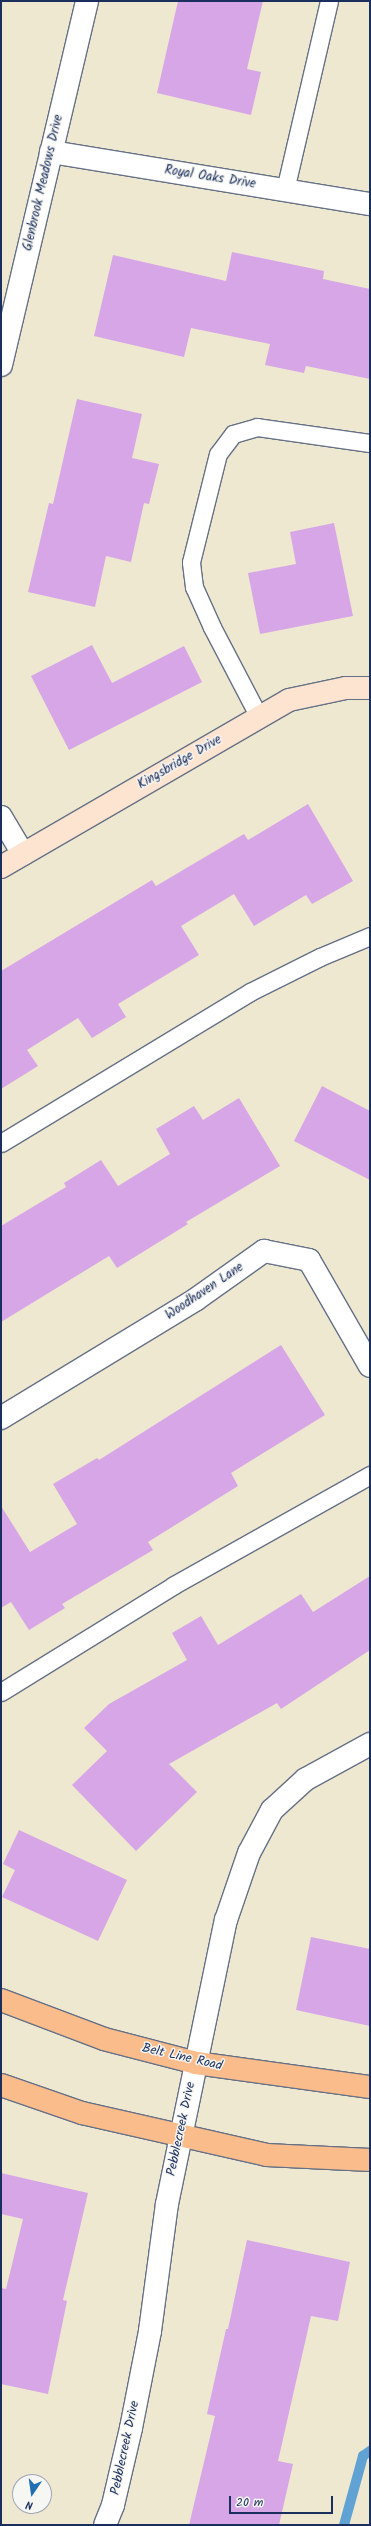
<!DOCTYPE html>
<style>
body{margin:0}
#map{position:relative;width:371px;height:2526px;overflow:hidden;background:#eee8d0;font-family:Kalam,sans-serif}
div>[style]{position:absolute}
[style*='--x']{left:calc(var(--x)*1px);top:calc(var(--y)*1px);width:calc(var(--w)*1px);rotate:calc(var(--a)*1deg)}
.stream>*{height:10px;margin:-5px;padding:0 5px;transform-origin:5px;border-radius:5px;background:#5fa2d3}
.building>*{inset:0;background:#d6a6e7}
.roads{filter:drop-shadow(1px 0 #657086) drop-shadow(-1px 0 #657086) drop-shadow(0 1px #657086) drop-shadow(0 -1px #657086)}
.lane>*{height:17px;margin:-8.5px;padding:0 8.5px;transform-origin:8.5px;border-radius:8.5px;background:#fff}
.street>*{height:22px;margin:-11px;padding:0 11px;transform-origin:11px;border-radius:11px;background:#fff}
.secondary>*{height:22px;margin:-11px;padding:0 11px;transform-origin:11px;border-radius:11px;background:#fde4d0}
.primary>*{height:22px;margin:-11px;padding:0 11px;transform-origin:11px;border-radius:11px;background:#f9bc8a}
span{translate:-50% -50%;white-space:nowrap;text-align:center;line-height:1.15;-webkit-text-stroke:3px #f6f6f2;paint-order:stroke}
.street-label{font-size:13px;color:#1b2f5e}
.frame{position:absolute;inset:0;border:2px solid #1b2f5e;pointer-events:none}
.north{position:absolute;left:12px;top:2474px;width:40px;height:40px;box-sizing:border-box;background:#f6f6f2;border:1px solid #9ea6b7;border-radius:50%;rotate:193deg;font-size:11px;font-weight:700;line-height:16px;text-align:center;color:#1b2f5e}
.north::after{content:'';display:block;margin:auto;width:14px;height:18px;background:#1f6fb2;clip-path:polygon(50% 0,100% 100%,50% 72%,0 100%)}
.scale{position:absolute;left:229px;top:2496px;width:104px;height:18px;box-sizing:border-box;border:2px solid #1b2f5e;border-top:0;padding-left:5px;font-size:12px;line-height:14px;white-space:nowrap;color:#1b2f5e;-webkit-text-stroke:3px #f6f6f2;paint-order:stroke}
</style>
<div id="map">
<div class="stream">
<i style="--x:344;--y:2525;--w:72;--a:-74.6"></i>
<i style="--x:363;--y:2456;--w:9;--a:-36"></i>
</div>
<div class="building">
<i style="clip-path:polygon(178px 1px,263px 1px,247px 69px,261px 72px,251px 115px,157px 93px)"></i>
<i style="clip-path:polygon(232px 252px,324px 271px,323px 279px,370px 289px,370px 379px,306px 366px,304px 373px,265px 365px,270px 344px,191px 328px,184px 357px,94px 336px,113px 255px,226px 281px)"></i>
<i style="clip-path:polygon(77px 399px,142px 414px,132px 458px,159px 464px,149px 504px,144px 503px,131px 562px,106px 556px,95px 607px,28px 592px,49px 503px,53px 504px)"></i>
<i style="clip-path:polygon(334px 523px,353px 616px,260px 634px,248px 573px,296px 564px,290px 532px)"></i>
<i style="clip-path:polygon(92px 645px,112px 683px,184px 646px,202px 682px,69px 750px,31px 676px)"></i>
<i style="clip-path:polygon(308px 804px,353px 881px,312px 904px,306px 895px,254px 926px,234px 894px,181px 926px,199px 955px,118px 1004px,126px 1017px,92px 1038px,78px 1018px,27px 1050px,38px 1066px,1px 1089px,1px 971px,152px 880px,156px 886px,244px 834px,248px 840px)"></i>
<i style="clip-path:polygon(322px 1086px,370px 1111px,370px 1180px,294px 1141px)"></i>
<i style="clip-path:polygon(239px 1098px,280px 1166px,186px 1222px,188px 1224px,117px 1268px,109px 1256px,1px 1322px,1px 1226px,66px 1187px,64px 1183px,101px 1160px,118px 1186px,170px 1154px,156px 1129px,194px 1106px,203px 1120px)"></i>
<i style="clip-path:polygon(281px 1345px,325px 1415px,231px 1473px,238px 1486px,148px 1542px,153px 1550px,62px 1604px,65px 1608px,29px 1630px,11px 1602px,1px 1608px,1px 1506px,30px 1552px,77px 1524px,53px 1484px,97px 1458px,99px 1460px)"></i>
<i style="clip-path:polygon(370px 1576px,370px 1650px,281px 1709px,277px 1703px,169px 1764px,197px 1792px,136px 1851px,72px 1785px,107px 1751px,84px 1728px,109px 1704px,187px 1660px,172px 1633px,201px 1616px,218px 1645px,301px 1594px,313px 1612px)"></i>
<i style="clip-path:polygon(19px 1830px,127px 1880px,98px 1941px,2px 1897px,15px 1870px,3px 1864px)"></i>
<i style="clip-path:polygon(311px 1937px,370px 1949px,370px 2026px,296px 2010px)"></i>
<i style="clip-path:polygon(1px 2173px,88px 2193px,63px 2300px,67px 2301px,48px 2394px,1px 2384px,1px 2288px,6px 2289px,23px 2219px,1px 2214px)"></i>
<i style="clip-path:polygon(247px 2240px,350px 2262px,338px 2321px,311px 2316px,278px 2461px,293px 2464px,279px 2525px,189px 2525px,215px 2416px,207px 2414px,226px 2329px,228px 2329px)"></i>
</div>
<div class="roads">
<div class="lane">
<i style="--x:285;--y:190;--w:194;--a:-76.9"></i>
<i style="--x:259;--y:717;--w:102;--a:-117.6"></i>
<i style="--x:212;--y:627;--w:44;--a:-114.2"></i>
<i style="--x:194;--y:587;--w:25;--a:-97"></i>
<i style="--x:191;--y:562;--w:111;--a:-76"></i>
<i style="--x:218;--y:454;--w:25;--a:-53"></i>
<i style="--x:233;--y:434;--w:25;--a:-16"></i>
<i style="--x:257;--y:427;--w:114;--a:8.1"></i>
<i style="--x:1;--y:1143;--w:291;--a:-31.2"></i>
<i style="--x:250;--y:992;--w:78;--a:-26.6"></i>
<i style="--x:320;--y:957;--w:54;--a:-22.8"></i>
<i style="--x:1;--y:1692;--w:203;--a:-31.7"></i>
<i style="--x:174;--y:1585;--w:225;--a:-29.3"></i>
</div>
<div class="street">
<i style="--x:51;--y:152;--w:323;--a:9.3"></i>
<i style="--x:1;--y:365;--w:374;--a:-76.7"></i>
<i style="--x:1;--y:817;--w:43;--a:59.3"></i>
<i style="--x:1;--y:1418;--w:227;--a:-31.3"></i>
<i style="--x:195;--y:1300;--w:85;--a:-35.4"></i>
<i style="--x:264;--y:1251;--w:46;--a:11.3"></i>
<i style="--x:309;--y:1260;--w:122;--a:60.1"></i>
<i style="--x:105;--y:2525;--w:22;--a:-68"></i>
<i style="--x:113;--y:2505;--w:79;--a:-76.8"></i>
<i style="--x:131;--y:2428;--w:99;--a:-78.9"></i>
<i style="--x:150;--y:2331;--w:128;--a:-82.4"></i>
<i style="--x:167;--y:2204;--w:290;--a:-78.3"></i>
<i style="--x:226;--y:1920;--w:71;--a:-71.1"></i>
<i style="--x:249;--y:1853;--w:49;--a:-61.9"></i>
<i style="--x:272;--y:1810;--w:46;--a:-42.4"></i>
<i style="--x:306;--y:1779;--w:73;--a:-28.7"></i>
</div>
<div class="secondary">
<i style="--x:1;--y:867;--w:333;--a:-30.1"></i>
<i style="--x:289;--y:700;--w:58;--a:-11.9"></i>
<i style="--x:346;--y:688;--w:24;--a:0"></i>
</div>
<div class="primary">
<i style="--x:1;--y:2000;--w:110;--a:20.7"></i>
<i style="--x:104;--y:2039;--w:95;--a:14.6"></i>
<i style="--x:196;--y:2063;--w:176;--a:7.9"></i>
<i style="--x:1;--y:2085;--w:86;--a:19.1"></i>
<i style="--x:82;--y:2113;--w:190;--a:12.8"></i>
<i style="--x:267;--y:2155;--w:103;--a:2.8"></i>
</div>
</div>
<div class="street-label">
<span style="left:210px;top:178px;rotate:9deg">Royal Oaks Drive</span>
<span style="left:44px;top:183px;rotate:-77deg">Glenbrook Meadows Drive</span>
<span style="left:180px;top:763px;rotate:-30deg">Kingsbridge Drive</span>
<span style="left:205px;top:1292px;rotate:-34deg">Woodhaven Lane</span>
<span style="left:182px;top:2058px;rotate:13deg">Belt Line Road</span>
<span style="left:182px;top:2129px;rotate:-78deg">Pebblecreek Drive</span>
<span style="left:126px;top:2448px;rotate:-78deg">Pebblecreek Drive</span>
</div>
<div class="frame"></div>
<div class="north">N</div>
<div class="scale">20 m</div>
</div>
